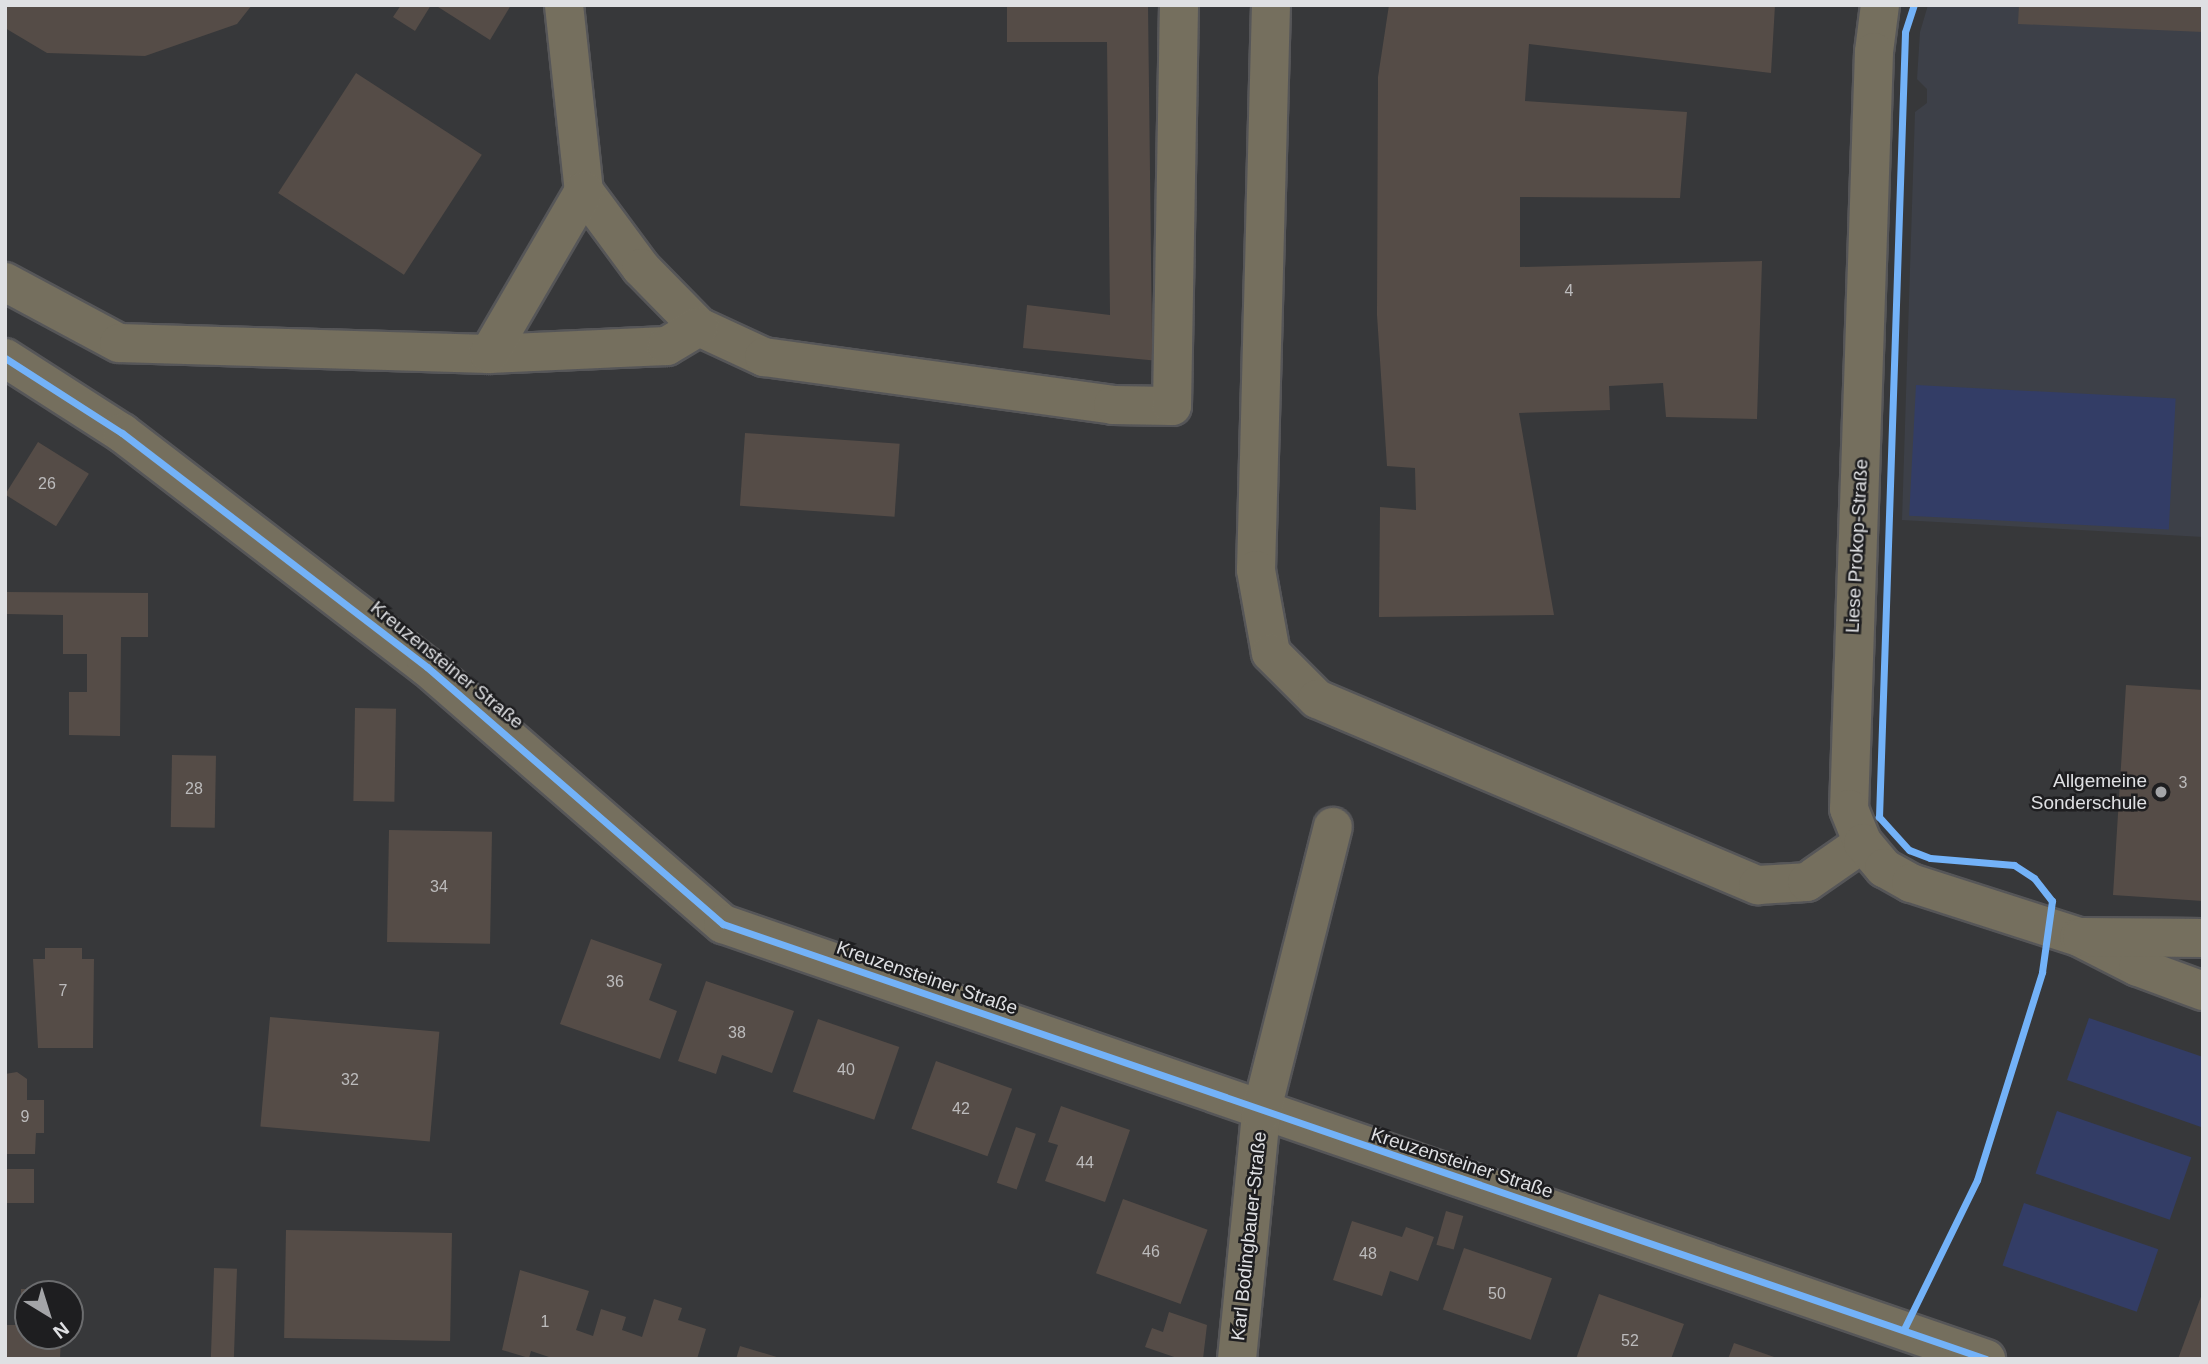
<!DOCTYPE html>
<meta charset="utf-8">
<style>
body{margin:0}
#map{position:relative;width:2208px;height:1364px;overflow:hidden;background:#37383a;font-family:Arial,sans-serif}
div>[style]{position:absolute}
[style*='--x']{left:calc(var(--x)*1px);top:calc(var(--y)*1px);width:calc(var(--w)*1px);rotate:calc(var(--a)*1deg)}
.built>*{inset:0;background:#3d4048}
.green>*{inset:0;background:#333d66;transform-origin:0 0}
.building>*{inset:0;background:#554c47;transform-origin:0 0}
.roads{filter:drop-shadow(2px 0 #565658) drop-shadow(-2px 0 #565658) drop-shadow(0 2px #565658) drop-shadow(0 -2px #565658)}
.minor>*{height:38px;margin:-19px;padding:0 19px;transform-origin:19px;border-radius:19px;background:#756f5e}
.cycleway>*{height:7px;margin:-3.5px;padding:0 3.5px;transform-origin:3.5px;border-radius:3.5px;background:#73b2f8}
.dots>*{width:19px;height:19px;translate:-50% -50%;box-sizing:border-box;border:4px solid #1e1e20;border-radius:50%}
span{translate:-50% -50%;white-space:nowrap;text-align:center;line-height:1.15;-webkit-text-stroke:5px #1e1e20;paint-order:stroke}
.number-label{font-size:16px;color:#bcbbbc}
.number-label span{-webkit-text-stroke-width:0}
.street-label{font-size:19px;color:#dfe0e3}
.poi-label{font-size:19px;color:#dfe0e3}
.right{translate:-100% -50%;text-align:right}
.frame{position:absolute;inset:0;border:7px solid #dfe0e3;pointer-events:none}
.north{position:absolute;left:14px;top:1280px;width:70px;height:70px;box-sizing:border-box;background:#1e1e20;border:2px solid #6b6c6e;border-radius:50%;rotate:142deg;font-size:19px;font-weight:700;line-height:28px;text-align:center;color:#dfe0e3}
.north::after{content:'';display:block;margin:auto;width:24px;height:32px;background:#a4a5a8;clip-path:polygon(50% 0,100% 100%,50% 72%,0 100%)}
</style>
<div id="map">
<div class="built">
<i style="clip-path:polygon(1928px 5px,2203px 5px,2203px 537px,1902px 520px,1915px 112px,1927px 103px,1927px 89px,1917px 79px,1920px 32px)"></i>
</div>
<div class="green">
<i style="left:1916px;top:385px;width:260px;height:131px;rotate:3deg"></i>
<i style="clip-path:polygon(2089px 1018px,2203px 1057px,2201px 1127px,2067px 1080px)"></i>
<i style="left:2057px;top:1111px;width:142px;height:66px;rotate:19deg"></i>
<i style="left:2024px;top:1203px;width:142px;height:66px;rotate:19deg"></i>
</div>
<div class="building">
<i style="clip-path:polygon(5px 5px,252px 5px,237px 24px,145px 56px,47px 53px,5px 28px)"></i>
<i style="clip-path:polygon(401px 5px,431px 5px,415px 31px,393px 17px)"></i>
<i style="clip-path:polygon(435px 5px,511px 5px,490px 40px)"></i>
<i style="clip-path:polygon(1007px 5px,1148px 5px,1152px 341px,1159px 341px,1159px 361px,1023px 348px,1027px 305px,1110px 315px,1107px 42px,1007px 42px)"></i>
<i style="clip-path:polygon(1389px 5px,1775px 5px,1771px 73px,1529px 44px,1525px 101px,1687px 112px,1680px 198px,1520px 197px,1520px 267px,1762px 261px,1757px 419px,1666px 417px,1663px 383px,1609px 386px,1610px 410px,1519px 413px,1554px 615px,1379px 617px,1380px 507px,1416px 510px,1415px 468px,1387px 466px,1377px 315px,1378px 77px)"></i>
<i style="clip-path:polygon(2019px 5px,2203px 5px,2203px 32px,2018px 24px)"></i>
<i style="left:356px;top:73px;width:150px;height:143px;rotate:33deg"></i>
<i style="left:745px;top:433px;width:155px;height:73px;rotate:4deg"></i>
<i style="left:38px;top:442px;width:60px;height:62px;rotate:32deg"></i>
<i style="clip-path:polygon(5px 592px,148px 593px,148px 637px,121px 637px,120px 736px,69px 735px,69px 692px,87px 692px,87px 654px,63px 654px,63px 615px,5px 614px)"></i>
<i style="clip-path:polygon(2126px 685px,2203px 690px,2203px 901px,2113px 895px)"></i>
<i style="left:355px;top:708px;width:41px;height:93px;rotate:1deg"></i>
<i style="left:172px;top:755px;width:44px;height:72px;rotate:1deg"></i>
<i style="left:389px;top:830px;width:103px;height:112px;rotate:1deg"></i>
<i style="clip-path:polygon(591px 939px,662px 964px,649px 1000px,677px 1011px,660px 1059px,560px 1024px)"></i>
<i style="clip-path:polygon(45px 948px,82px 948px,82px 959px,94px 959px,93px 1048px,38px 1048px,33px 959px,45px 959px)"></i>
<i style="clip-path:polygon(706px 981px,794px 1011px,772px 1073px,722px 1055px,716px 1074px,678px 1061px)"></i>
<i style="left:270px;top:1017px;width:170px;height:110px;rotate:5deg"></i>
<i style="left:818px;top:1019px;width:86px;height:77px;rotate:19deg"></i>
<i style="left:936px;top:1061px;width:81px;height:72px;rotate:20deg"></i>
<i style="clip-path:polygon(17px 1072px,27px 1079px,27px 1100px,44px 1100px,44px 1133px,36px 1133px,35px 1154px,5px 1154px,5px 1074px)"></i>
<i style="clip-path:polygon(1061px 1106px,1130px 1130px,1105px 1202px,1045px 1181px,1058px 1145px,1048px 1142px)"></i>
<i style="left:1016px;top:1127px;width:21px;height:59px;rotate:19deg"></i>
<i style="left:34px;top:1169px;width:34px;height:29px;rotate:90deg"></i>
<i style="left:1123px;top:1199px;width:90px;height:79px;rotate:20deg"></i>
<i style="left:1446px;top:1211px;width:18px;height:35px;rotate:16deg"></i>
<i style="clip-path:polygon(1352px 1221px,1402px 1237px,1406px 1227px,1434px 1237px,1418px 1281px,1390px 1271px,1382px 1296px,1333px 1280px)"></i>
<i style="left:286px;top:1230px;width:166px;height:108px;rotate:1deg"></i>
<i style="left:1464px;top:1248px;width:93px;height:65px;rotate:19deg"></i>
<i style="left:214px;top:1268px;width:23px;height:91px;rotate:2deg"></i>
<i style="clip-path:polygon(520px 1270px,589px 1291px,576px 1330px,593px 1336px,601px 1309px,626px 1317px,622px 1330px,642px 1337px,654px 1299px,682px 1308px,678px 1320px,706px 1329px,697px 1359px,555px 1359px,531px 1351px,529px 1358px,502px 1350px)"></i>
<i style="clip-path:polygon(21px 1289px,62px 1289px,61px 1294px,28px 1294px,28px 1336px,61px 1336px,60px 1359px,5px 1359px,5px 1325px,21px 1325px)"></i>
<i style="clip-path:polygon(1599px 1294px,1684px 1324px,1671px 1359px,1576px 1359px)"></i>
<i style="clip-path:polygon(2202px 1294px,2203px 1359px,2178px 1359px)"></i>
<i style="clip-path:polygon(1169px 1312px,1207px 1325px,1203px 1359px,1180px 1359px,1145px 1347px,1152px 1328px,1163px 1332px)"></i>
<i style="clip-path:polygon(1734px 1343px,1777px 1358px,1777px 1359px,1728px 1359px)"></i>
<i style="clip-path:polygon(740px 1346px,780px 1358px,780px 1359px,736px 1359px)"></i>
</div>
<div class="roads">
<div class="minor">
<i style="--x:564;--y:5;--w:187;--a:83.9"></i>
<i style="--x:584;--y:191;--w:96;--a:53.5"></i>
<i style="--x:641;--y:268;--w:83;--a:45.5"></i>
<i style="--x:699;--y:327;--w:72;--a:24.8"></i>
<i style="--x:764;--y:357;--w:352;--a:7.8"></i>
<i style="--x:1113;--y:405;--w:59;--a:1"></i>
<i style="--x:1172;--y:406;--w:401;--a:-89"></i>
<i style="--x:1271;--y:5;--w:565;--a:91.52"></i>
<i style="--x:1256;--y:570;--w:84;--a:79.8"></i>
<i style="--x:1271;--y:653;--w:65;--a:45"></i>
<i style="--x:1317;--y:699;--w:479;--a:22.9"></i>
<i style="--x:1758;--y:885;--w:49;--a:-3.5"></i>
<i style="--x:1807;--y:882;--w:68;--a:-34.9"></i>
<i style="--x:1880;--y:5;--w:47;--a:97.3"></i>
<i style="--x:1874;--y:52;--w:757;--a:91.89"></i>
<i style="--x:1849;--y:809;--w:37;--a:68"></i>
<i style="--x:1863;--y:843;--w:33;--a:50"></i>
<i style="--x:1884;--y:868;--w:31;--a:29"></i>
<i style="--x:1911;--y:883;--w:176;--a:17.8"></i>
<i style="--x:2079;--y:937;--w:66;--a:27"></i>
<i style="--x:2138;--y:967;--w:69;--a:20.3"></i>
<i style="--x:5;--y:282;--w:129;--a:28.2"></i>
<i style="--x:119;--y:343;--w:370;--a:1.7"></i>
<i style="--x:489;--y:354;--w:178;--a:-2.6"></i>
<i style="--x:667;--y:346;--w:37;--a:-31"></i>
<i style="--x:489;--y:354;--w:189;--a:-59.8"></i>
<i style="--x:5;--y:358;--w:139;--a:32.7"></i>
<i style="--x:122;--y:433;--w:384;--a:37.5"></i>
<i style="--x:427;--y:667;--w:392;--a:41"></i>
<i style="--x:723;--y:924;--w:1336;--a:19"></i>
<i style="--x:2082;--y:937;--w:121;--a:0.5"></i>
<i style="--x:1237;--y:1359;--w:247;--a:-84.4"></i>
<i style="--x:1261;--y:1113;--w:295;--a:-75.9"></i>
</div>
</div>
<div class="cycleway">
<i style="--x:5;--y:358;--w:139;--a:32.7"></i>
<i style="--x:122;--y:433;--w:384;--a:37.5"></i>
<i style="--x:427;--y:667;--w:392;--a:41"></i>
<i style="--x:723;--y:924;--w:1336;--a:19"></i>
<i style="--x:1904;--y:1329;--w:166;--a:-63.9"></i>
<i style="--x:1977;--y:1180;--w:218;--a:-72.6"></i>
<i style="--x:2042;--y:972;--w:72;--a:-82"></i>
<i style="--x:2052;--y:901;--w:29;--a:-128"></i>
<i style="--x:2034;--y:878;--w:24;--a:-147"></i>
<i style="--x:2014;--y:865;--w:84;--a:-175.2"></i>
<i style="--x:1930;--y:858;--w:22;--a:-159"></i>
<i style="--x:1909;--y:850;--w:45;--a:-132.3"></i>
<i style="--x:1879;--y:817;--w:785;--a:-88.1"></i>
<i style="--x:1905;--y:32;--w:28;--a:-72"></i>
</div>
<div class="dots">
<i style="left:2161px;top:792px;background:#a4a5a8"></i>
</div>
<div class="number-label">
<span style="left:1569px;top:291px">4</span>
<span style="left:47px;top:484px">26</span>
<span style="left:2183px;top:783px">3</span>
<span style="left:194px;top:789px">28</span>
<span style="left:439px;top:887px">34</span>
<span style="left:615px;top:982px">36</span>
<span style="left:63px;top:991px">7</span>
<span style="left:737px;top:1033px">38</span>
<span style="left:846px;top:1070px">40</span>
<span style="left:350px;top:1080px">32</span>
<span style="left:961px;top:1109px">42</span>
<span style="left:25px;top:1117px">9</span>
<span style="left:1085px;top:1163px">44</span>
<span style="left:1151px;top:1252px">46</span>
<span style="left:1368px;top:1254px">48</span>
<span style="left:1497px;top:1294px">50</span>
<span style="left:545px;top:1322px">1</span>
<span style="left:1630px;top:1341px">52</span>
</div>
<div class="street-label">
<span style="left:1857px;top:546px;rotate:-87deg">Liese Prokop-Straße</span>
<span style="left:447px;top:665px;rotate:39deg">Kreuzensteiner Straße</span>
<span style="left:927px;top:978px;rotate:19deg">Kreuzensteiner Straße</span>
<span style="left:1462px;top:1163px;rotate:18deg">Kreuzensteiner Straße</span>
<span style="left:1249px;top:1236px;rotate:-84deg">Karl Bodingbauer-Straße</span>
</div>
<div class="poi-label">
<span class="right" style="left:2147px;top:792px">Allgemeine<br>Sonderschule</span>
</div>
<div class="frame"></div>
<div class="north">N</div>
</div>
